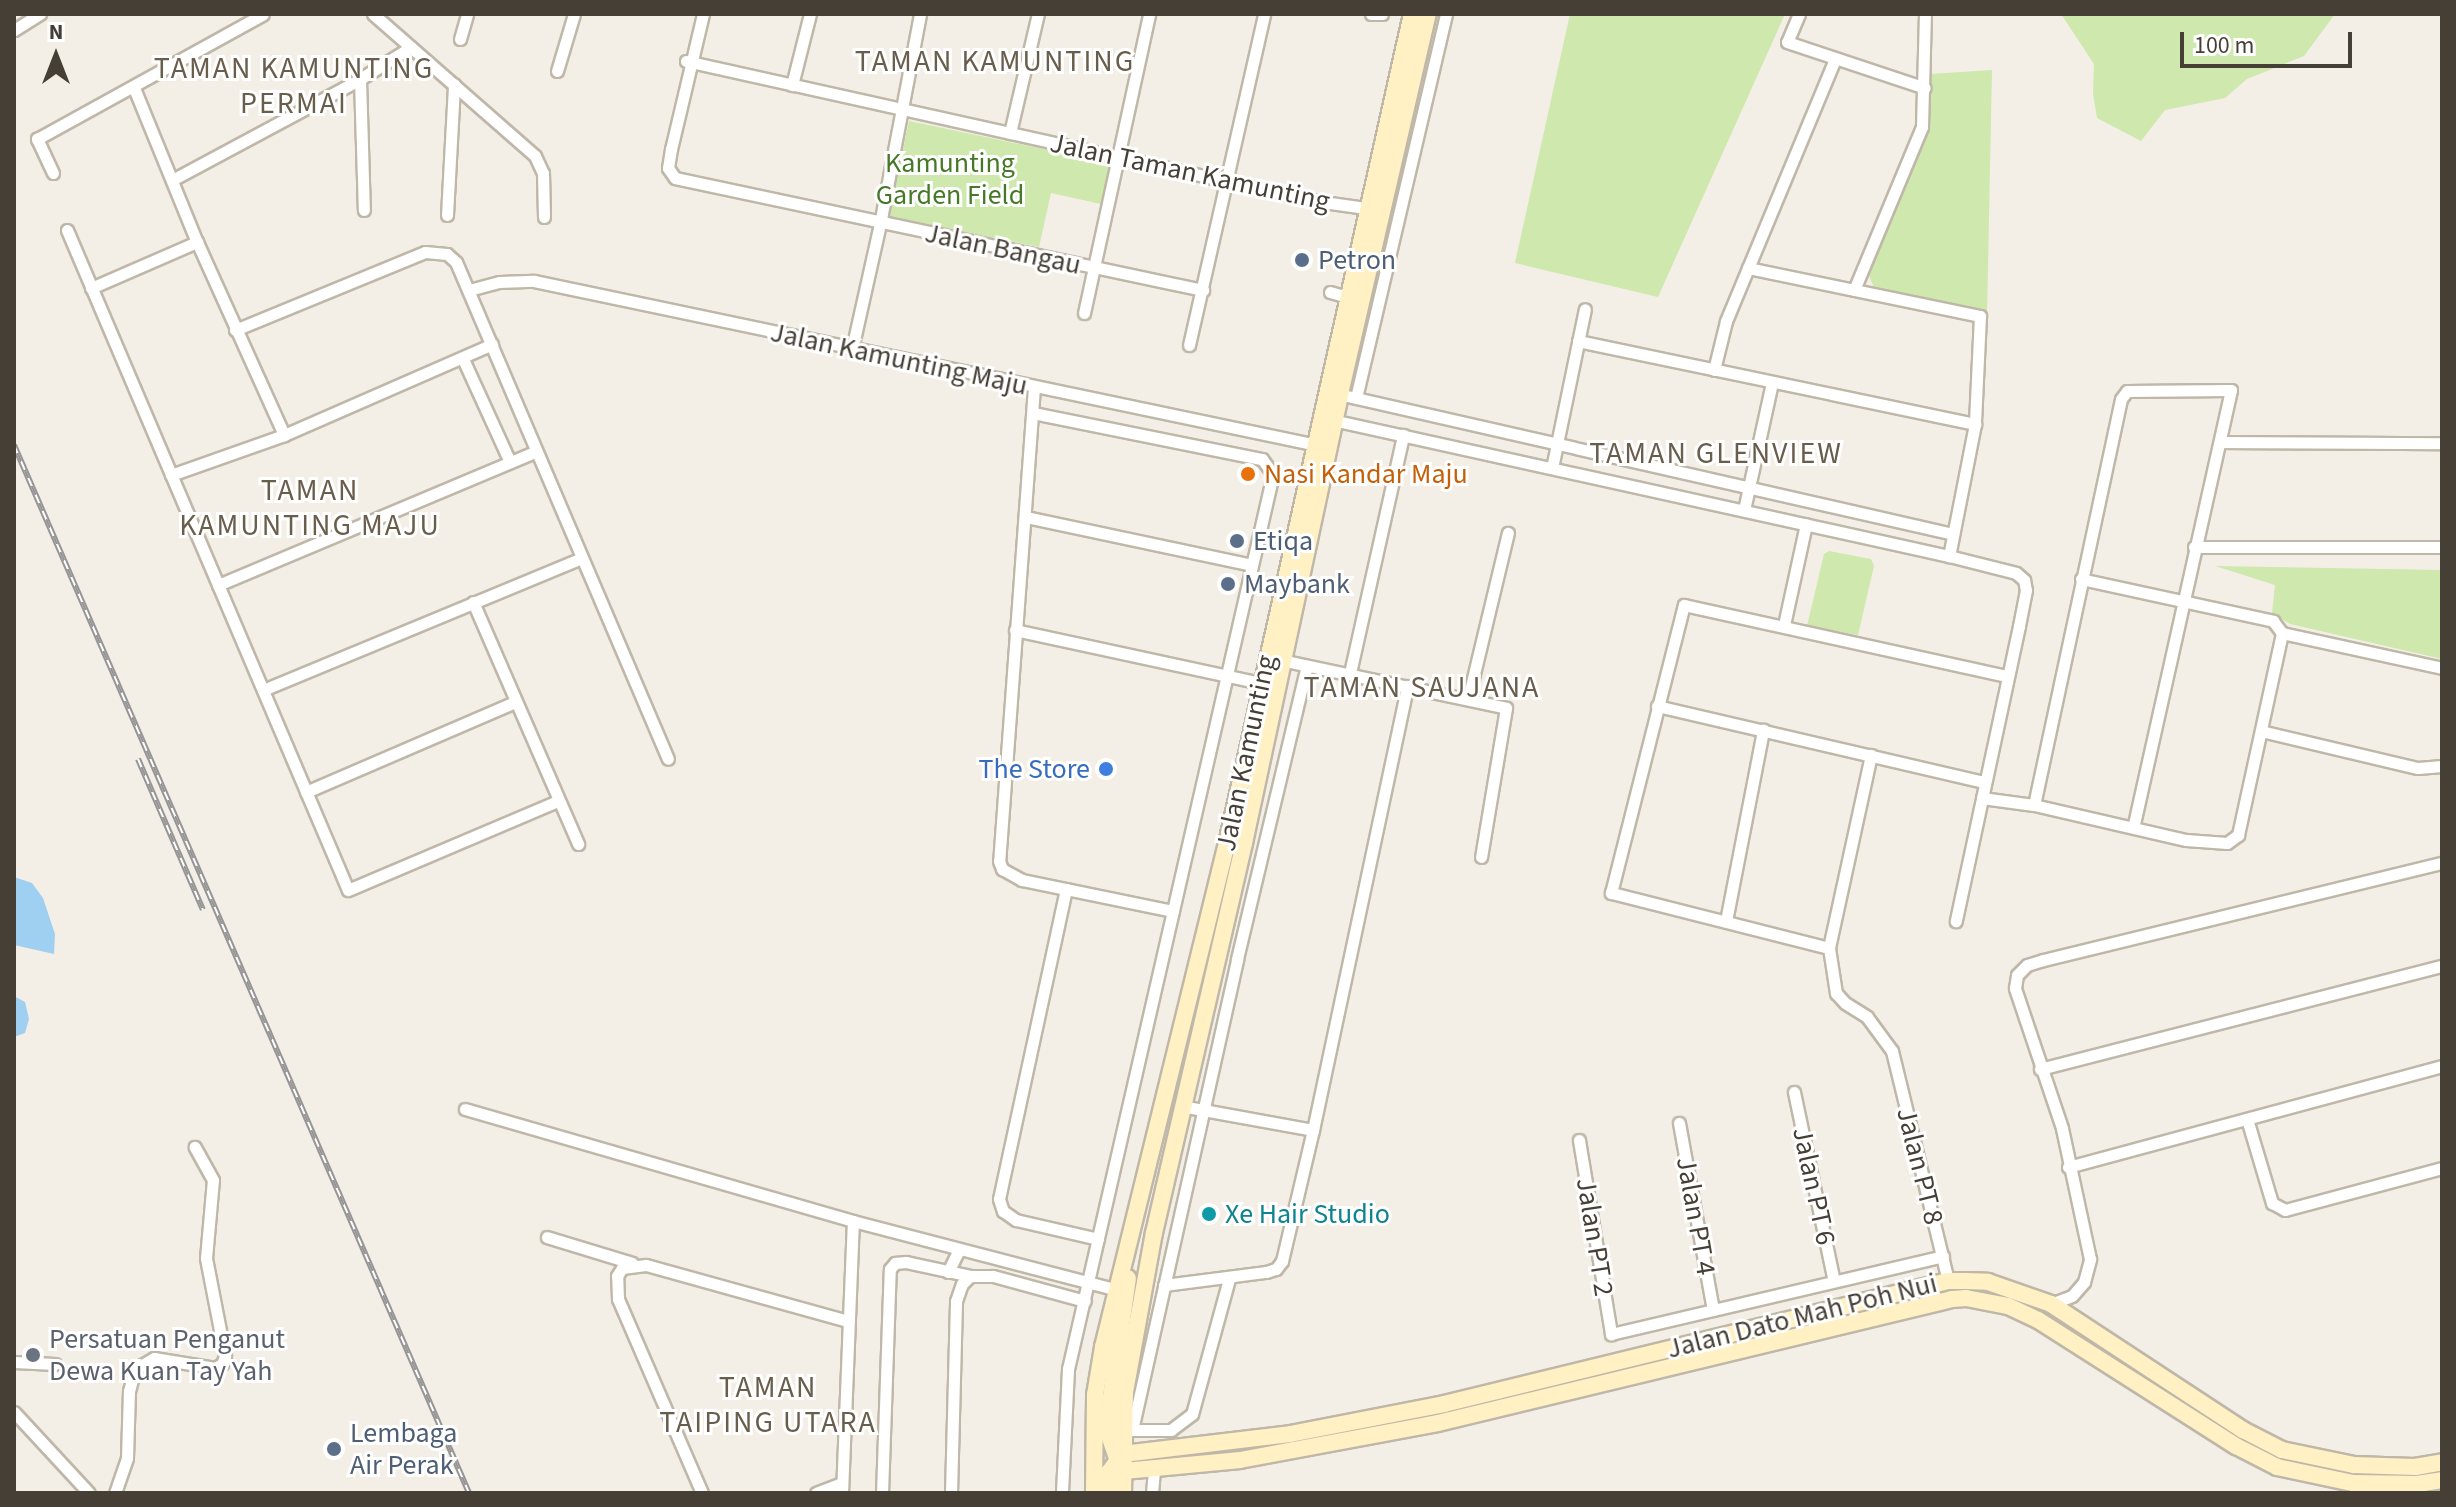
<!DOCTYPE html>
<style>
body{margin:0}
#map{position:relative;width:2456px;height:1507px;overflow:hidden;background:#f3efe6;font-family:"Source Sans 3",sans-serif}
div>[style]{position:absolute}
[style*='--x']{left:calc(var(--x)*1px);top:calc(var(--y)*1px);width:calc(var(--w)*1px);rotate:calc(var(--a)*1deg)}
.green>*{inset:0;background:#cee8ad}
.water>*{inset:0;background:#a0d0f1}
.roads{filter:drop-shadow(2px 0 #bfb7a8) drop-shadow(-2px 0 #bfb7a8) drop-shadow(0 2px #bfb7a8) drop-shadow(0 -2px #bfb7a8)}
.street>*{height:11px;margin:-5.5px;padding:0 5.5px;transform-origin:5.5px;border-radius:5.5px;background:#fff}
.secondary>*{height:16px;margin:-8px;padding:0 8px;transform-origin:8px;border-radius:8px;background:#fff1c4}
.rail>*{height:6px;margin-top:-3px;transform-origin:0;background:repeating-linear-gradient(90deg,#fff 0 9px,#959595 0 18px);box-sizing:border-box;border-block:2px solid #959595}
.dots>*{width:22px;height:22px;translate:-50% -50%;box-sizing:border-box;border:4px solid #fff;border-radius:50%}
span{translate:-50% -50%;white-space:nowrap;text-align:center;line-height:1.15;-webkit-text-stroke:6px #fff;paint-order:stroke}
.park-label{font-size:28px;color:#467927}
.street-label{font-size:28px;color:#463f35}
.service-label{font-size:28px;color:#4e5e75}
.left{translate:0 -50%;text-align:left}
.food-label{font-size:28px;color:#c56008}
.shop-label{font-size:28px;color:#366cbe}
.right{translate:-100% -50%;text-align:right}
.culture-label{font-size:28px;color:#0d838f}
.worship-label{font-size:28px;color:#5b616d}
.neighbourhood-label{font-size:30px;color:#695d4c;letter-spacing:2px}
.frame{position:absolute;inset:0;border:16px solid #463f35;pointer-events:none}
.north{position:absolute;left:16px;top:16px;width:80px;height:80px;-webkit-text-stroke:6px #fff;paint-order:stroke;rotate:0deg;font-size:22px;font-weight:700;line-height:32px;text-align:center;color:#463f35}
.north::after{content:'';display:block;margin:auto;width:28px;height:36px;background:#463f35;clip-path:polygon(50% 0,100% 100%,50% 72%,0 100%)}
.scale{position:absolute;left:2180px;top:32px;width:172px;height:36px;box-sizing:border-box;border:4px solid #463f35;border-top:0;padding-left:10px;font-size:24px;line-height:28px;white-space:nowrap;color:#463f35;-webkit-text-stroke:6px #fff;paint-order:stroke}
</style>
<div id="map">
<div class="green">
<i style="clip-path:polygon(1570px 14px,1785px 14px,1658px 297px,1515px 263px)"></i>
<i style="clip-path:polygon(2061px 14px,2335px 14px,2304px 56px,2247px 79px,2225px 98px,2165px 110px,2141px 141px,2097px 118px,2093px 94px,2094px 64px)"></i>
<i style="clip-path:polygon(1992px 70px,1987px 316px,1875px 290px,1867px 271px,1928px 124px,1930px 74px)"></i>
<i style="clip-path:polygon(909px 121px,1110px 163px,1101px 204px,1051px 193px,1039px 247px,889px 216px)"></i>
<i style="clip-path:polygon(1829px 551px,1871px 559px,1874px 566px,1858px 635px,1807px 626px,1824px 554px)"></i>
<i style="clip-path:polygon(2215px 566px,2442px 570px,2442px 659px,2290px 624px,2272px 613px,2275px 585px)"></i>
</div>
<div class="water">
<i style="clip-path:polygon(14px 877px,32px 883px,43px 898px,55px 934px,54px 954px,14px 945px)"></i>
<i style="clip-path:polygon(14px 996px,25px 1002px,29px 1019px,25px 1033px,14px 1037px)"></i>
</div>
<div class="roads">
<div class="street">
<i style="--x:373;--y:14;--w:215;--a:41.2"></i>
<i style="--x:535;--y:156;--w:19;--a:65"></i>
<i style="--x:543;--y:173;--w:44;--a:88.7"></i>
<i style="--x:703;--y:14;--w:139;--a:103.3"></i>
<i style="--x:671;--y:149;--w:19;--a:99"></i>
<i style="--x:668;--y:168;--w:12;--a:55"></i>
<i style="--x:675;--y:178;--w:540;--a:11.98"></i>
<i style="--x:1371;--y:14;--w:11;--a:0"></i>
<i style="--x:1799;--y:14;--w:30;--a:113"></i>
<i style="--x:1787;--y:42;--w:145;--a:18.4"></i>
<i style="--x:14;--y:30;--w:31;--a:-32"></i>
<i style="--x:460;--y:39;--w:26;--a:-74"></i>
<i style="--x:686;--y:61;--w:645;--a:12.53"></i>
<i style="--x:1316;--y:201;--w:50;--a:8"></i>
<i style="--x:557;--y:71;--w:59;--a:-73.4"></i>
<i style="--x:360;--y:79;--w:131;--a:88.3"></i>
<i style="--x:792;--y:85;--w:73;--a:-75.8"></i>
<i style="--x:134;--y:88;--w:166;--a:67.8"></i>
<i style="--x:197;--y:242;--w:212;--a:65.7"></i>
<i style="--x:1010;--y:133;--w:122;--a:-76.8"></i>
<i style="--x:53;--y:173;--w:38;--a:-115"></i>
<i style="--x:37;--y:139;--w:258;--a:-28.9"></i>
<i style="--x:172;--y:180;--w:213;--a:-28.2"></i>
<i style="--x:360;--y:79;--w:60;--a:-32.1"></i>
<i style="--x:447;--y:215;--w:131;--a:-86.9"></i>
<i style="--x:67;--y:230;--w:717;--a:66.94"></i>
<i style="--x:348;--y:890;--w:228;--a:-23"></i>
<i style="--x:1748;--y:268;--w:237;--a:11.7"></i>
<i style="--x:1980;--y:316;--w:108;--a:92.7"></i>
<i style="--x:1975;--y:424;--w:135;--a:101.1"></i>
<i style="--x:91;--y:288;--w:116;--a:-23.5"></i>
<i style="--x:469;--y:290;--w:31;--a:-15"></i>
<i style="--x:499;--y:282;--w:35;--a:-2"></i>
<i style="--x:534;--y:281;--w:804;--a:11.84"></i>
<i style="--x:1854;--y:290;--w:177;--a:-67.4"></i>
<i style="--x:1922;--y:127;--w:113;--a:-88.5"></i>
<i style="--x:1330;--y:292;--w:18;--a:16"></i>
<i style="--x:1084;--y:313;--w:306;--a:-77.7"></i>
<i style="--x:235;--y:330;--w:205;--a:-22.3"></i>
<i style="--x:425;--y:252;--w:22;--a:5"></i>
<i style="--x:447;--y:254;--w:12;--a:42"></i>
<i style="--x:456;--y:262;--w:540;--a:66.9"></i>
<i style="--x:1578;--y:341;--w:406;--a:11.8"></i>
<i style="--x:1189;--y:345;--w:339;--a:-77.2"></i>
<i style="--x:852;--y:349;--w:128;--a:-77.4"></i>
<i style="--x:880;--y:224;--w:214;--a:-79.2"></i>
<i style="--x:463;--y:359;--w:113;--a:65.5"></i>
<i style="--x:1714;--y:370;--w:50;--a:-76.2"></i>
<i style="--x:1726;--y:321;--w:284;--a:-67.4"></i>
<i style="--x:1034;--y:387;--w:475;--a:94.2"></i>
<i style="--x:999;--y:861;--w:9;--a:69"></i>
<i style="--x:1002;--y:869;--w:23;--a:29"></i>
<i style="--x:1022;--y:880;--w:154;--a:11.6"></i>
<i style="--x:1334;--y:393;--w:635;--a:12.83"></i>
<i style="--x:1356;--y:398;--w:394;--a:-76.8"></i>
<i style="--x:1033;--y:413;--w:234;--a:11.4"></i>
<i style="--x:1262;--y:459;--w:19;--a:54"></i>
<i style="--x:1273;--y:474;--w:918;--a:102.9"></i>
<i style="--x:1068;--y:1369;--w:124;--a:92.8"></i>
<i style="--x:1328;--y:419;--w:636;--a:12.44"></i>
<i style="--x:1949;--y:556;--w:69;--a:14.2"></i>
<i style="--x:2016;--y:573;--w:11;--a:41"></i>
<i style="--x:2024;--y:580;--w:10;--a:79"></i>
<i style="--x:2026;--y:590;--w:37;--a:101"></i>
<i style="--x:2019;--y:626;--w:302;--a:102.1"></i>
<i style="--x:2220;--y:442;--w:222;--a:0.3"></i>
<i style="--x:1552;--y:468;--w:162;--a:-78.3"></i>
<i style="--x:171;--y:475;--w:120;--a:-19.5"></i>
<i style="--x:284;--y:435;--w:227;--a:-23.6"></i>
<i style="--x:1744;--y:510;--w:130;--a:-77.6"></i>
<i style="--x:1026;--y:517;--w:230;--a:12"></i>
<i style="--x:2194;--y:547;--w:248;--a:0"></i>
<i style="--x:2081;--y:579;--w:197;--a:12.3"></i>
<i style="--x:2273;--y:621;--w:15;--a:53"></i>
<i style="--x:2282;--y:633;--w:164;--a:12.3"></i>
<i style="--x:218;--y:585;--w:345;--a:-22.8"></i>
<i style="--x:473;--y:602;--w:264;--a:66.5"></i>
<i style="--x:1784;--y:625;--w:103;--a:-77.7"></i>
<i style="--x:1015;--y:630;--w:251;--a:12.2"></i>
<i style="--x:1281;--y:660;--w:230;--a:12"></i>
<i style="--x:1506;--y:708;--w:151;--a:99.5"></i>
<i style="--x:1350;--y:673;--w:244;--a:-77.4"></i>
<i style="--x:263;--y:690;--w:343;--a:-22.5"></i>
<i style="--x:1468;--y:699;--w:171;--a:-76.5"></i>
<i style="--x:1657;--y:706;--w:336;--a:13.1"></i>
<i style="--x:2261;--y:731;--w:161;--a:13.3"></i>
<i style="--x:2418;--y:768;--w:24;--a:-5"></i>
<i style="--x:1871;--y:755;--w:198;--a:102.3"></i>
<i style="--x:1829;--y:948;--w:225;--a:-165.8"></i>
<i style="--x:1611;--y:893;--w:297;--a:-75.8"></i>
<i style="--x:1684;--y:605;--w:331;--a:12.4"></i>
<i style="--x:306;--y:792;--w:228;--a:-23.3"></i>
<i style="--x:1982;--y:798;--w:52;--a:7.7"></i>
<i style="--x:2034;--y:805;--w:156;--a:13"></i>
<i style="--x:2186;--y:840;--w:41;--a:4.2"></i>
<i style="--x:2227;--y:843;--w:14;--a:-36"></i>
<i style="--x:2238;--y:835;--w:207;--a:-77.7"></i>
<i style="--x:2034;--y:805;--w:415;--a:-77.9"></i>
<i style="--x:2121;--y:399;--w:10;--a:-53"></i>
<i style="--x:2127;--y:391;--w:104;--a:-0.6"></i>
<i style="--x:2231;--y:390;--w:448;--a:102.6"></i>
<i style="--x:1066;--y:889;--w:317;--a:102.2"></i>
<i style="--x:999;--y:1199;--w:13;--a:72"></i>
<i style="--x:1003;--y:1211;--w:16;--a:35"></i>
<i style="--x:1016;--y:1220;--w:84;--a:13"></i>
<i style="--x:1726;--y:921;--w:195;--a:-79"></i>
<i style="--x:1829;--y:948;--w:46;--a:81.2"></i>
<i style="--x:1836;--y:993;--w:13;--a:48"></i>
<i style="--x:1845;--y:1003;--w:26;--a:32"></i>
<i style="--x:1867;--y:1017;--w:42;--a:53.7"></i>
<i style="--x:1892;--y:1051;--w:237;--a:76.3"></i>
<i style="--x:2040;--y:1069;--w:415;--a:-14.4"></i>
<i style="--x:1794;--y:1092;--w:193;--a:78.1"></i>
<i style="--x:1181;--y:1106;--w:134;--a:10.3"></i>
<i style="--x:465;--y:1109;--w:404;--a:16.1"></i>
<i style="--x:853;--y:1221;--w:274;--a:14.6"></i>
<i style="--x:2247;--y:1119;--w:88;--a:73.4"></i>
<i style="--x:2272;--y:1203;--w:15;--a:28"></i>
<i style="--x:2285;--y:1210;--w:163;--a:-15"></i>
<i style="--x:1679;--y:1123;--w:190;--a:79.7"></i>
<i style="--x:1579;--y:1140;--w:197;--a:80.6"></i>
<i style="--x:1611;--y:1334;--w:341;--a:-13.2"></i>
<i style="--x:2068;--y:1167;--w:387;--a:-15.1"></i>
<i style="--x:547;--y:1237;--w:89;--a:17"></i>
<i style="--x:948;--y:1272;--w:25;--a:-64"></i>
<i style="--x:1229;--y:1279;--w:140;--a:105.3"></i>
<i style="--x:1192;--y:1414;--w:26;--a:143"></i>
<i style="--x:1171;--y:1430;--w:39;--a:180"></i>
<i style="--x:1132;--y:1430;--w:483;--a:-77.4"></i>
<i style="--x:1237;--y:959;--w:301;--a:-76.6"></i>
<i style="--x:1164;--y:1285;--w:103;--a:-7.3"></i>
<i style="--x:1266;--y:1272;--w:10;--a:-17"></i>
<i style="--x:1276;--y:1269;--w:10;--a:-53"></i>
<i style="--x:1282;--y:1261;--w:135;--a:-76.7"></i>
<i style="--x:1313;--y:1130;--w:454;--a:-78"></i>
<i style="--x:2051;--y:1304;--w:22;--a:-21"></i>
<i style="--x:2072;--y:1296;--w:18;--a:-49"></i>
<i style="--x:2084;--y:1282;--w:24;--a:-75"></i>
<i style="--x:2090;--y:1259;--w:134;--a:-102.1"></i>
<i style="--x:2062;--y:1128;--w:148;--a:-108.6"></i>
<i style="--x:2015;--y:988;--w:13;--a:-81"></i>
<i style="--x:2017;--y:975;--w:14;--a:-45"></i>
<i style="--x:2027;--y:965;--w:17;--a:-17"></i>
<i style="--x:2043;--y:960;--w:411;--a:-13.7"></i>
<i style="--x:14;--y:1362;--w:41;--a:2.8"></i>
<i style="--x:14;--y:1412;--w:110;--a:47.2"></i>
<i style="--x:115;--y:1493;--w:37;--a:-71"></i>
<i style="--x:127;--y:1458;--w:67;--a:-88.3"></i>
<i style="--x:129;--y:1391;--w:23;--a:-75"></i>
<i style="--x:135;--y:1369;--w:22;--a:-30"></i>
<i style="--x:154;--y:1358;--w:62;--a:9.3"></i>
<i style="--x:215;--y:1368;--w:8;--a:-30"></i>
<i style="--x:222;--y:1364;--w:9;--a:-69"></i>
<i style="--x:225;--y:1356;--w:100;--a:-101"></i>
<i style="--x:206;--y:1258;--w:78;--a:-84.9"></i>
<i style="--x:213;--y:1180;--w:38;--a:-119"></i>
<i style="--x:702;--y:1493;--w:211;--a:-113.4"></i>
<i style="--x:618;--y:1299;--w:23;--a:-92"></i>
<i style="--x:617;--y:1276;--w:9;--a:-58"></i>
<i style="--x:622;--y:1268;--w:24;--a:-7"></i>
<i style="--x:646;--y:1265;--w:210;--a:15.5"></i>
<i style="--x:816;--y:1493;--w:28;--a:-21"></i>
<i style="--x:842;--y:1493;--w:272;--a:-87.7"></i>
<i style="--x:882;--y:1493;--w:224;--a:-88"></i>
<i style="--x:890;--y:1269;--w:8;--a:-50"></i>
<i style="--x:895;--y:1263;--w:11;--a:-5"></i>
<i style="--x:906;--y:1262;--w:66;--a:12.3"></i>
<i style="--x:951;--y:1493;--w:192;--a:-88.5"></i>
<i style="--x:956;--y:1301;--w:18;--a:-71"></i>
<i style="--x:962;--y:1284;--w:11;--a:-45"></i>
<i style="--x:970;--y:1276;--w:23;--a:0"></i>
<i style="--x:993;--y:1276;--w:95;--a:15.2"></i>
<i style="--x:1152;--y:1493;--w:24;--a:-85"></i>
</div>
<div class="secondary">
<i style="--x:1123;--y:1454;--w:168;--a:-6.8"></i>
<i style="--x:1290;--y:1434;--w:157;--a:-11"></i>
<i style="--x:1444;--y:1404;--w:519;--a:-13.71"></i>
<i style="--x:1948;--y:1281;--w:17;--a:0"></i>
<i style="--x:1965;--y:1281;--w:23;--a:2"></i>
<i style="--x:1988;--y:1282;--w:67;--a:19.2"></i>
<i style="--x:2051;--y:1304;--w:230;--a:33.3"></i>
<i style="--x:2243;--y:1430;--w:44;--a:27.1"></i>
<i style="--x:2282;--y:1450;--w:74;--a:11.8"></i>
<i style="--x:2354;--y:1465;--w:61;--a:1.9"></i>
<i style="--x:2415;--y:1467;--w:27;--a:-10"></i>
<i style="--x:1120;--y:1467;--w:34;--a:-109"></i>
<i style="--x:1109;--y:1435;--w:38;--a:-87"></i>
<i style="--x:1111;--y:1397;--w:120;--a:-81.9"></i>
<i style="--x:1124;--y:1471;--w:117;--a:-5.4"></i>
<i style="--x:1240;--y:1460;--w:201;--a:-10.6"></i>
<i style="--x:1438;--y:1423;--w:529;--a:-13.56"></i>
<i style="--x:1952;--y:1299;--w:14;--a:-4"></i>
<i style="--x:1966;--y:1298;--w:43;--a:10.8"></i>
<i style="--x:2008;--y:1306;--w:33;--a:25"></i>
<i style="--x:2038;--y:1320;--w:235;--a:32.5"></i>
<i style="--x:2236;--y:1446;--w:46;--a:27.1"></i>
<i style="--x:2277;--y:1467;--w:78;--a:11.9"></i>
<i style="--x:2353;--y:1483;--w:64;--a:0.9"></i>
<i style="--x:2417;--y:1484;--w:25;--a:-9"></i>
<i style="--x:1094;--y:1493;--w:98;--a:-89.4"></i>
<i style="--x:1095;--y:1395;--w:49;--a:-80.5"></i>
<i style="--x:1103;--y:1347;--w:523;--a:-76.18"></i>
<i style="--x:1228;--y:839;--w:845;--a:-77.43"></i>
<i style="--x:1108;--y:1493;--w:21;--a:-87"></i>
<i style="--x:1109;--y:1472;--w:21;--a:-53"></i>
<i style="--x:1123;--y:1493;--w:101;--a:-88.9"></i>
<i style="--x:1125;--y:1392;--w:162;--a:-79.7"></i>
<i style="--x:1154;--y:1233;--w:400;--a:-77"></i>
<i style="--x:1244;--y:843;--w:459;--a:-77.9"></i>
<i style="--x:1340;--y:394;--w:390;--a:-77"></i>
</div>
</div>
<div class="rail">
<i style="--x:14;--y:445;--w:1143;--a:66.53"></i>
<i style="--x:138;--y:759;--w:164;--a:66.7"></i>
</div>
<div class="dots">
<i style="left:1302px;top:260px;background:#5c6f8a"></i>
<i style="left:1248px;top:474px;background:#e8710a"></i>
<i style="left:1237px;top:541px;background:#5c6f8a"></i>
<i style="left:1228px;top:584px;background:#5c6f8a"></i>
<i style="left:1106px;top:769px;background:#3f7fe0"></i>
<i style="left:1209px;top:1214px;background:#0f9aa8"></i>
<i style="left:33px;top:1355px;background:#6b7280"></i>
<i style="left:334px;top:1449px;background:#5c6f8a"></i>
</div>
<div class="park-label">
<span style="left:950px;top:179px">Kamunting<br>Garden Field</span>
</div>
<div class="street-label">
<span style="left:1190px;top:172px;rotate:12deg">Jalan Taman Kamunting</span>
<span style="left:1003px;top:249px;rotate:12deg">Jalan Bangau</span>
<span style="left:899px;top:359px;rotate:12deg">Jalan Kamunting Maju</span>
<span style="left:1246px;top:753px;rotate:-78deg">Jalan Kamunting</span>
<span style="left:1920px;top:1166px;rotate:76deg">Jalan PT 8</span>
<span style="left:1814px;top:1186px;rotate:78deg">Jalan PT 6</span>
<span style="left:1696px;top:1216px;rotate:80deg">Jalan PT 4</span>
<span style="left:1595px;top:1237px;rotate:81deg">Jalan PT 2</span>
<span style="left:1802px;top:1316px;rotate:-14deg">Jalan Dato Mah Poh Nui</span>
</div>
<div class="service-label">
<span class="left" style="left:1318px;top:260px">Petron</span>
<span class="left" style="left:1253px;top:541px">Etiqa</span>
<span class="left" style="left:1244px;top:584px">Maybank</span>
<span class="left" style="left:350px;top:1449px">Lembaga<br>Air Perak</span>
</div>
<div class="food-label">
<span class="left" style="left:1264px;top:474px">Nasi Kandar Maju</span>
</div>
<div class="shop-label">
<span class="right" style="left:1090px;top:769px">The Store</span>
</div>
<div class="culture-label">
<span class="left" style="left:1225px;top:1214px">Xe Hair Studio</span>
</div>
<div class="worship-label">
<span class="left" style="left:49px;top:1355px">Persatuan Penganut<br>Dewa Kuan Tay Yah</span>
</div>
<div class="neighbourhood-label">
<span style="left:995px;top:62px">TAMAN KAMUNTING</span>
<span style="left:294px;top:86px">TAMAN KAMUNTING<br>PERMAI</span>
<span style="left:1716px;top:454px">TAMAN GLENVIEW</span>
<span style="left:310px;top:508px">TAMAN<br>KAMUNTING MAJU</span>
<span style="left:1422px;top:688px">TAMAN SAUJANA</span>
<span style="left:768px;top:1405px">TAMAN<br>TAIPING UTARA</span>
</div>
<div class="frame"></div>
<div class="north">N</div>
<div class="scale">100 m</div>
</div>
